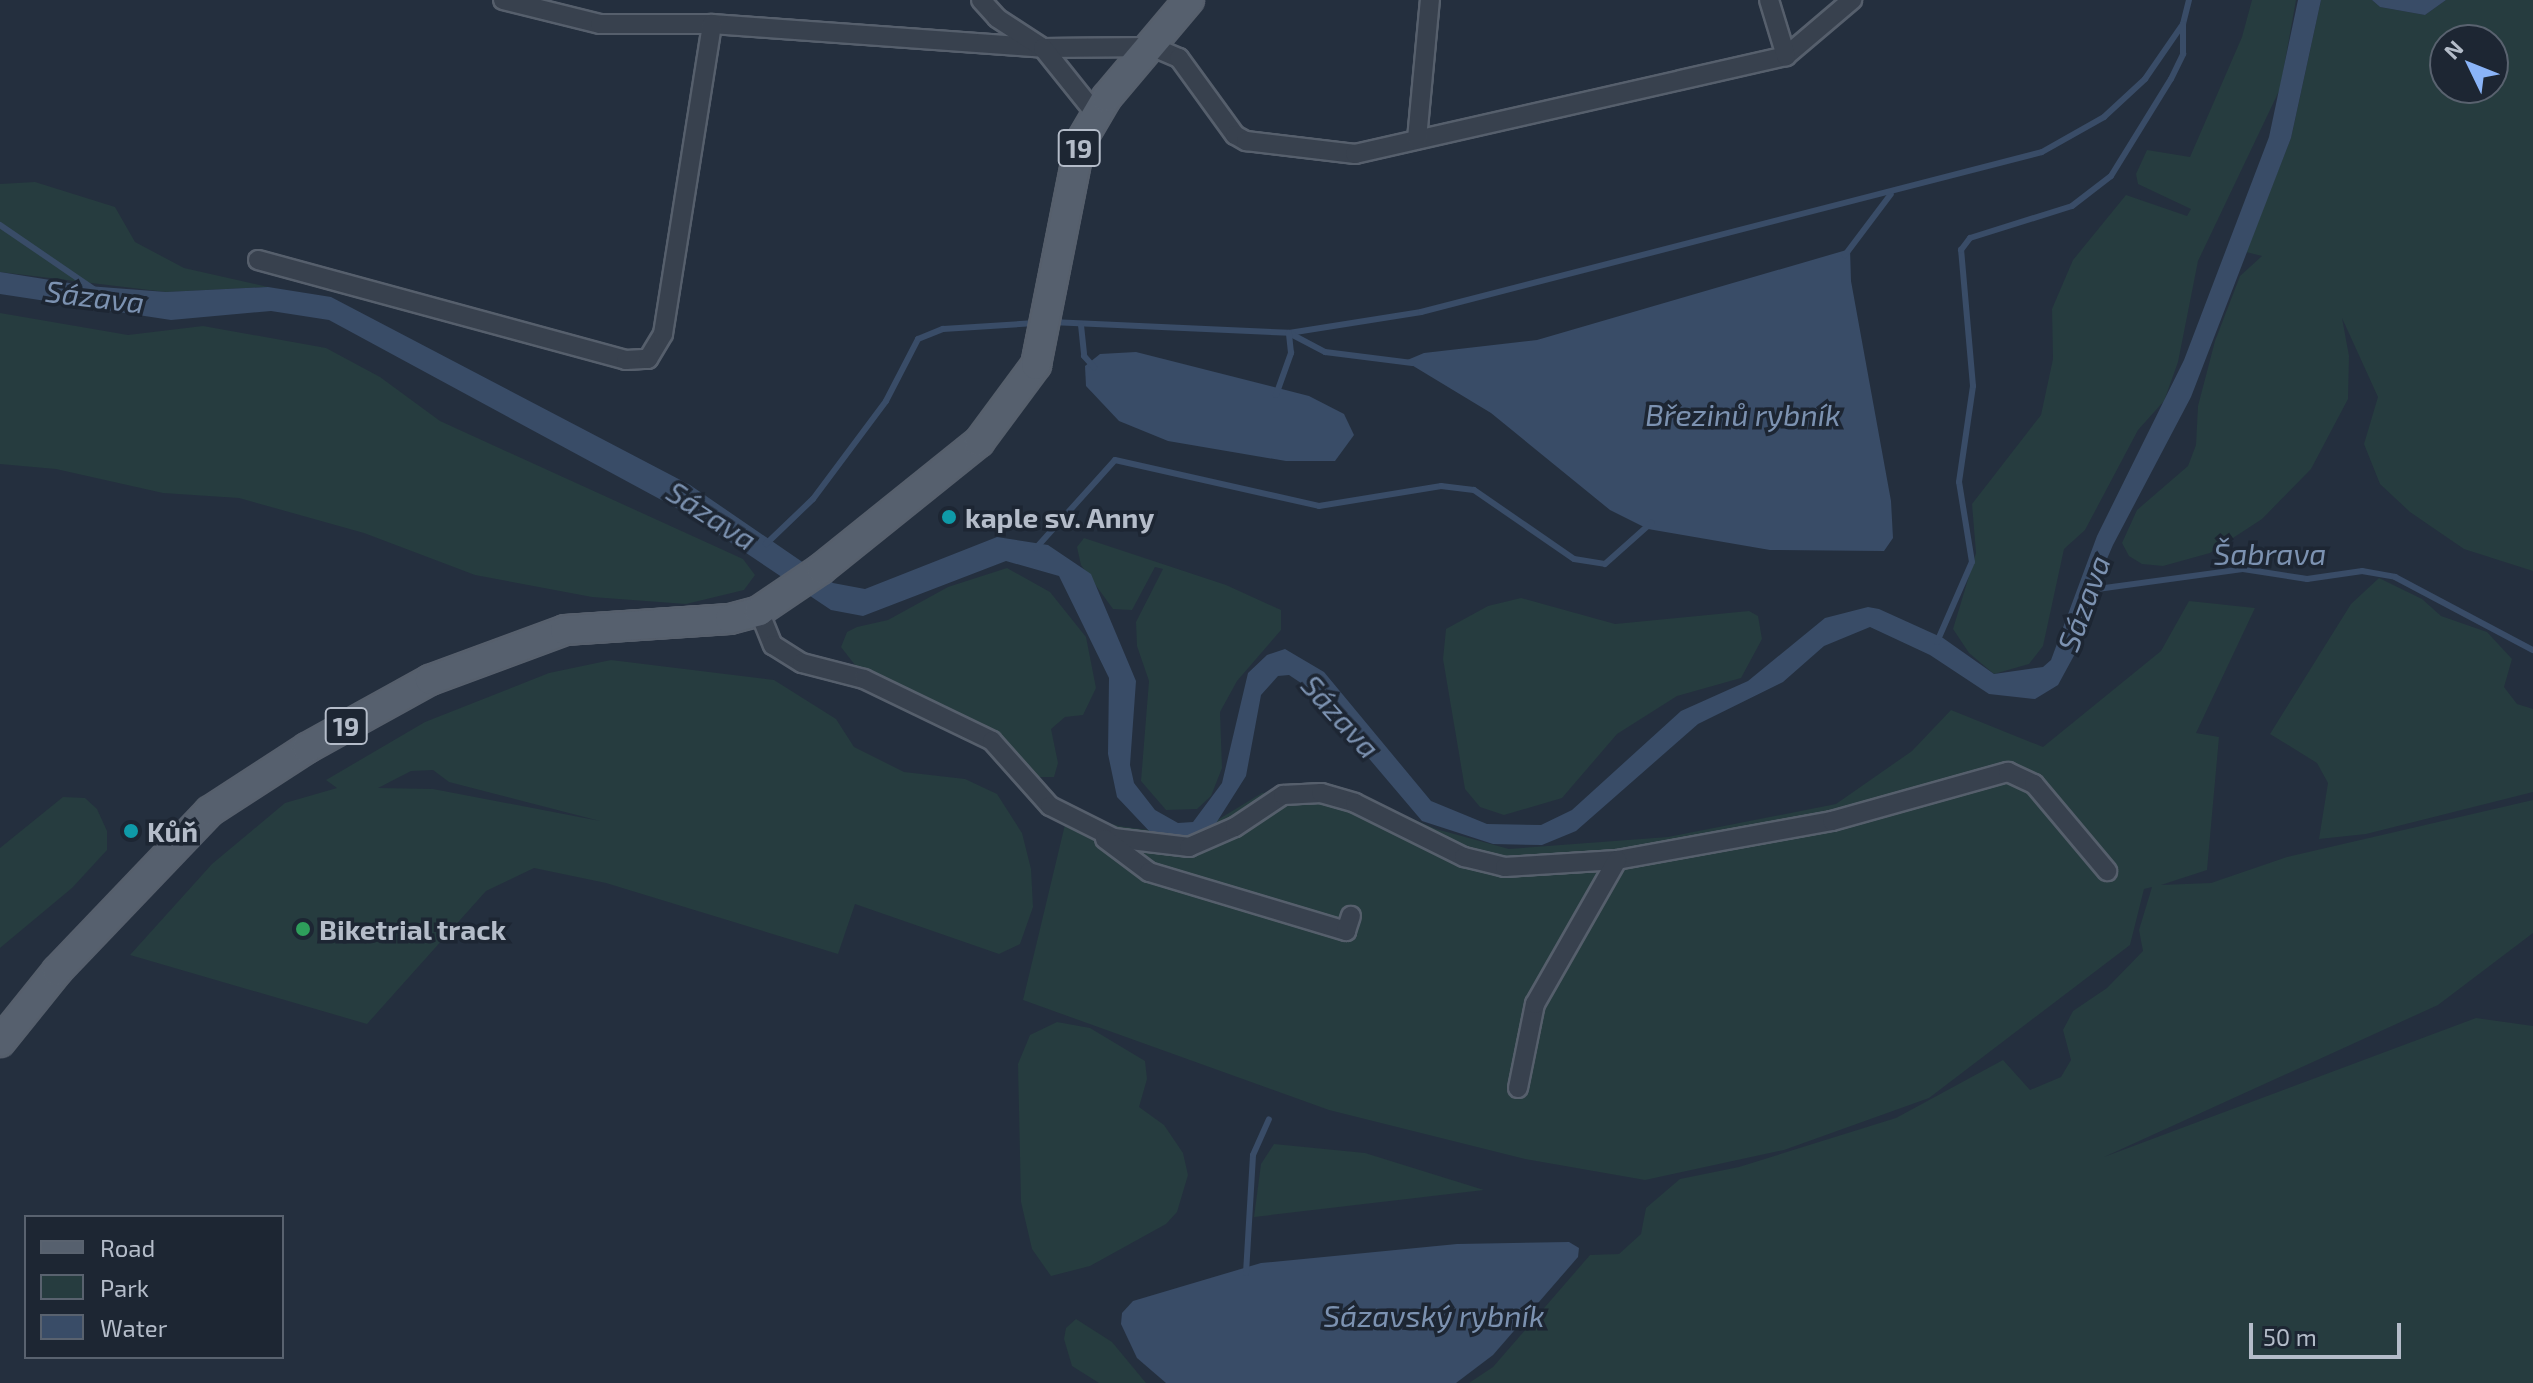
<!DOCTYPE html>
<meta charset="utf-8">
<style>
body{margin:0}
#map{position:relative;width:2533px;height:1383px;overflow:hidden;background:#242f3e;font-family:"Exo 2",sans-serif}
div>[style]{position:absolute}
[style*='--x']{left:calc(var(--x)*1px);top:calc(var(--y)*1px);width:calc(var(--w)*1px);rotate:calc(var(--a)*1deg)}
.green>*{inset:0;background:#263c3f}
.water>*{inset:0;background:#394c67}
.stream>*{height:6px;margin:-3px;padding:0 3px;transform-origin:3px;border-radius:3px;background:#394c67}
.roads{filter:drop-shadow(2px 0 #565f6c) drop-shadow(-2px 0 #565f6c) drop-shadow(0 2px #565f6c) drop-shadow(0 -2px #565f6c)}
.street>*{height:18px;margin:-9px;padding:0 9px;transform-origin:9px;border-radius:9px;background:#38414e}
.primary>*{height:28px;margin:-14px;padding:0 14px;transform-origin:14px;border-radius:14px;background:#56606e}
.dots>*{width:22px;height:22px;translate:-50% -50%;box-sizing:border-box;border:4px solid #1d2633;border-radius:50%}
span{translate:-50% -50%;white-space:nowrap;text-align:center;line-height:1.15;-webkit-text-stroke:7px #1d2633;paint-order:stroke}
.shield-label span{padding:2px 6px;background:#1d2633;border:2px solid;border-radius:6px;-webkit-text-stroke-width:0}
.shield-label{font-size:26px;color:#b4bcc9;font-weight:700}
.poi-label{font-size:28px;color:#b4bcc9;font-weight:700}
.left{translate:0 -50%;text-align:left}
.water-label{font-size:30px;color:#7c92b1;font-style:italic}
.legend{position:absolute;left:24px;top:1215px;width:260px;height:144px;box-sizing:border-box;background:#1d2633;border:2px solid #59626f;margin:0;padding:10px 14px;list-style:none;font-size:24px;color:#b4bcc9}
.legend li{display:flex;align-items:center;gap:16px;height:40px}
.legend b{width:40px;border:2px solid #59626f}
.north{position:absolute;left:2429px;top:24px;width:80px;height:80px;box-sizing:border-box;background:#1d2633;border:2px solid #59626f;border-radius:50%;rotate:313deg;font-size:22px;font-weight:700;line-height:32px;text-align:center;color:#b4bcc9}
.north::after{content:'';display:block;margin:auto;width:28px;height:36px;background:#8ab4f8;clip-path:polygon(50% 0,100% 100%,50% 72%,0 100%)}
.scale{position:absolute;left:2249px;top:1323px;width:152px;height:36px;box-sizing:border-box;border:4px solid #b4bcc9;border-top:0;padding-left:10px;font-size:24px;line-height:28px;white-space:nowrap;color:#b4bcc9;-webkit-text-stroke:6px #1d2633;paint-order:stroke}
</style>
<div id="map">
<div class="green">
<i style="clip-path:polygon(2252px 0,2296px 0,2280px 89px,2198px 261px,2178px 362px,2164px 401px,2138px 430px,2085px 530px,2064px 549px,2043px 646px,2029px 664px,1994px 674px,1969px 653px,1953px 629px,1976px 553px,1972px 504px,2041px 415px,2053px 359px,2052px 309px,2073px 260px,2126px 195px,2187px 216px,2191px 209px,2138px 184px,2136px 174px,2147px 150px,2190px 157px,2242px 37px)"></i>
<i style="clip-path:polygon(evenodd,2321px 0,2372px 0,2380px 7px,2425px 15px,2446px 0,2533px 0,2533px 571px,2464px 549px,2410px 512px,2380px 484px,2364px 444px,2378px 397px,2342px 318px,2349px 356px,2348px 399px,2311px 469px,2262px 519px,2210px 553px,2163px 566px,2142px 564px,2129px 556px,2122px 543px,2137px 510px,2188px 466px,2196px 445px,2198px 406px,2215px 341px,2240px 276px,2262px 256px,2246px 252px,2291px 138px,2321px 0,2445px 40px,2493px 40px,2493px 88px,2445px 88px,2445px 40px)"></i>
<i style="clip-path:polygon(35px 182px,115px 207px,135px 242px,184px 268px,268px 287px,166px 292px,0 272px,0 184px)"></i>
<i style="clip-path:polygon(0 313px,128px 335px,203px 326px,326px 348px,380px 377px,440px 421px,743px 559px,755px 575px,744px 590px,686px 604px,592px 597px,475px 575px,364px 533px,239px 498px,163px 493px,56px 469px,0 464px)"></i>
<i style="clip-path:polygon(1084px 538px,1226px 585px,1281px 610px,1281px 630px,1237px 681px,1220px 712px,1222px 768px,1211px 796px,1197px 809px,1166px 810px,1141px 781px,1149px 681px,1137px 646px,1136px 622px,1163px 569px,1155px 567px,1132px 610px,1113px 609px,1081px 565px,1077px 547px)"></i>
<i style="clip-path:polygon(1007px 568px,1050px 592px,1086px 637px,1096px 688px,1083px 715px,1065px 717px,1051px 729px,1058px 763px,1054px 777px,1039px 777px,911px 693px,855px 665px,841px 647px,847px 632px,857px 627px,888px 620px,948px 587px)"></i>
<i style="clip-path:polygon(2379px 578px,2422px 599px,2441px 616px,2487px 632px,2512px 659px,2504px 687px,2517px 704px,2533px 709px,2533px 792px,2366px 834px,2319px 839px,2328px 783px,2317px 763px,2270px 734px,2351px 604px)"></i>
<i style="clip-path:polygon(1521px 598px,1615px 624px,1749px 611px,1758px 616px,1762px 639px,1741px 678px,1677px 696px,1617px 734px,1562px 798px,1504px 815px,1480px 807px,1465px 789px,1443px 659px,1446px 629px,1488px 606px)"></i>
<i style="clip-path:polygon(2189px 601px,2255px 608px,2196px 733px,2219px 737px,2207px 870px,2161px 885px,2211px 883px,2287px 857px,2533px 800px,2533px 933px,2438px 1005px,2104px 1157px,2476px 1018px,2533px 1026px,2533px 1383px,1469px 1383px,1493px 1367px,1590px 1255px,1619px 1254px,1641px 1234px,1646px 1208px,1680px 1179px,1739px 1167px,1896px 1118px,2003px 1060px,2030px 1090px,2061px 1077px,2071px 1060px,2063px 1030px,2073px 1011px,2107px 988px,2143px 951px,2139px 930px,2152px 887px,2144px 889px,2130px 945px,1929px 1098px,1784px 1150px,1645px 1180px,1525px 1159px,1329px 1110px,1023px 1000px,1068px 812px,1119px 826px,1191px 836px,1262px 793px,1332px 784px,1436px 829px,1509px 849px,1668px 837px,1836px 804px,1912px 751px,1951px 710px,2043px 747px,2161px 651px)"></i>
<i style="clip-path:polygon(evenodd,611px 660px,774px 680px,836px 719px,854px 747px,904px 772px,965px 779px,997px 794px,1022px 833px,1031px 869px,1033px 907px,1020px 944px,999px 954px,855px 904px,838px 954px,606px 883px,534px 868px,486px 891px,367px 1024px,130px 955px,212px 864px,285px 803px,337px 788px,326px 780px,425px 722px,549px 673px,611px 660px,433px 770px,449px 782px,600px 821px,433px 789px,378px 788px,411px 771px,433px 770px)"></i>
<i style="clip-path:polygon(63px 797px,85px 798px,97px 809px,107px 831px,107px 850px,72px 888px,0 948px,0 848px)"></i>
<i style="clip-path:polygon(1057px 1022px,1090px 1028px,1145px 1061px,1147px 1079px,1139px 1107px,1164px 1125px,1183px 1153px,1188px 1175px,1177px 1212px,1166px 1224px,1090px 1266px,1051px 1276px,1032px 1249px,1021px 1202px,1018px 1064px,1030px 1035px)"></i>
<i style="clip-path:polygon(1274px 1144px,1365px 1153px,1484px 1190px,1254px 1217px,1261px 1164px)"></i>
<i style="clip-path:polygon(1076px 1319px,1112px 1342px,1146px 1383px,1099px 1383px,1072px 1366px,1064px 1339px,1066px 1328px)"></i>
</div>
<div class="water">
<i style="clip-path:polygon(2298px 0,2321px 0,2291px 138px,2191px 397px,2113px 545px,2097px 582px,2089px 628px,2058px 685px,2035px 699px,1989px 694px,1930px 655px,1870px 627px,1824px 646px,1783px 682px,1698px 724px,1576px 831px,1542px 845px,1493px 844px,1422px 821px,1310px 689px,1289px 675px,1278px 676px,1261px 695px,1246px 776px,1213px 828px,1198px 838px,1151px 833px,1117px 797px,1108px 754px,1109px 678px,1059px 576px,1006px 561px,863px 616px,831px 610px,691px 516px,329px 320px,271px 311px,171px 320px,0 294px,0 272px,88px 286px,166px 292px,268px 287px,331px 297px,690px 485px,833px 583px,865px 589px,997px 537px,1048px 545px,1091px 574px,1136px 681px,1130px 765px,1134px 783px,1155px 810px,1178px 823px,1193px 822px,1222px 783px,1248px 673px,1267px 655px,1285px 649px,1324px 672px,1431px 801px,1487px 824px,1541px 825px,1572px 810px,1681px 711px,1748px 681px,1825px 618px,1868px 607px,1879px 609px,1943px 638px,1994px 674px,2043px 667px,2051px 660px,2097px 536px,2184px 360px,2269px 137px)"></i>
<i style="clip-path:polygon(2372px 0,2446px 0,2425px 15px,2380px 7px)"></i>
<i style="clip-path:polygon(1850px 249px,1851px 281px,1891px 501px,1893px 538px,1884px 551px,1770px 550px,1648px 529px,1610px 510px,1491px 413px,1405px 361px,1424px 353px,1537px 340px)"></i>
<i style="clip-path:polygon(1136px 352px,1309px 396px,1344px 414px,1354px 435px,1335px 461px,1286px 461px,1168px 441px,1119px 421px,1086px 386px,1085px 366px,1100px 354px)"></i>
<i style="clip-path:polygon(1569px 1242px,1579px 1248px,1578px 1257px,1493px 1355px,1456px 1383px,1166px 1383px,1137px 1358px,1121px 1324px,1122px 1313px,1133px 1301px,1261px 1263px,1457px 1244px)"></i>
</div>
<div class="stream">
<i style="--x:0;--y:225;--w:119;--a:34.4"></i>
<i style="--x:1845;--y:255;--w:76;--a:-53"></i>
<i style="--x:1051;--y:322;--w:238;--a:2.6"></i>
<i style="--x:1289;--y:333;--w:134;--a:-9"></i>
<i style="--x:1421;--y:312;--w:641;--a:-14.45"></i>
<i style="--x:2042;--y:152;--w:71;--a:-29.4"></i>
<i style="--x:2104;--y:117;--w:56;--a:-42.8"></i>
<i style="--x:2145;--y:79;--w:67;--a:-55.4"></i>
<i style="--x:2183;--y:24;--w:25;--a:-76"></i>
<i style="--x:1081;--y:325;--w:31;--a:84"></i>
<i style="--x:1084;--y:356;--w:15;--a:48"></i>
<i style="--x:1289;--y:333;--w:41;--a:27.8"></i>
<i style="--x:1325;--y:352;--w:88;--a:7.2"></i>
<i style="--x:1276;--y:395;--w:45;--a:-70.3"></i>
<i style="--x:1291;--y:353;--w:20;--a:-96"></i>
<i style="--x:766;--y:544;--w:65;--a:-43.8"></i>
<i style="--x:813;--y:499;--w:122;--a:-53.3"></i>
<i style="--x:886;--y:401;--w:70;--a:-62.7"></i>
<i style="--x:918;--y:339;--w:27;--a:-22"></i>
<i style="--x:943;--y:329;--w:92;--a:-3.7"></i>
<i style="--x:1036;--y:548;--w:118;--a:-48.1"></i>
<i style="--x:1115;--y:460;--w:209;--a:12.7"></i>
<i style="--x:1319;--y:506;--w:124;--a:-9.3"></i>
<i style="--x:1441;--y:486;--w:33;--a:7"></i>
<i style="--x:1474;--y:490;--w:121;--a:34.6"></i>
<i style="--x:1574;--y:559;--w:31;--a:9"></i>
<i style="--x:1605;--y:564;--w:62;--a:-41.7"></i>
<i style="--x:2090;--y:590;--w:154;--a:-7.8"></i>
<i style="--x:2243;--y:569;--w:65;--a:8.9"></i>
<i style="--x:2307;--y:579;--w:56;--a:-8.3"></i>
<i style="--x:2362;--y:571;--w:34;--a:10"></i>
<i style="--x:2395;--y:577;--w:156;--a:27.9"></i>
<i style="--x:1937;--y:642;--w:87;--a:-66.4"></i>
<i style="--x:1972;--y:562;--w:81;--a:-99.2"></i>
<i style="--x:1959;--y:482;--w:97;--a:-81.7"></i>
<i style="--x:1973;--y:386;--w:137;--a:-95"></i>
<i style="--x:1961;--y:250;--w:15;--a:-53"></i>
<i style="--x:1970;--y:238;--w:107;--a:-17.4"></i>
<i style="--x:2072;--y:206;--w:49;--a:-37.6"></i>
<i style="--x:2111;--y:176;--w:114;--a:-58.3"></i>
<i style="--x:2171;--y:79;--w:28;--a:-64"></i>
<i style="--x:2183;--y:54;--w:30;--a:-90"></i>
<i style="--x:1246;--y:1273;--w:118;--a:-86.6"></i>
<i style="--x:1253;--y:1155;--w:39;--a:-66"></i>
</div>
<div class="roads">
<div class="street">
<i style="--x:503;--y:0;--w:100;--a:13.9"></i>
<i style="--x:600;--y:24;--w:112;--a:0"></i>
<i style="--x:712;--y:24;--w:332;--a:4.1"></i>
<i style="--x:1043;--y:48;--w:110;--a:-0.5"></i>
<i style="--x:1153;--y:47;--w:28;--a:23"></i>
<i style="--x:1179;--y:58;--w:95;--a:54"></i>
<i style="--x:1235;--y:135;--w:13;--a:29"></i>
<i style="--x:1246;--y:141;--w:110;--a:6.8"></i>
<i style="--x:1355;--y:154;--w:442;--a:-12.8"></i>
<i style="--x:1786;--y:56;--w:87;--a:-40.3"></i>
<i style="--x:981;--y:0;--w:24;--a:48"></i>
<i style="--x:997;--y:18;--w:55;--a:33.1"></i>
<i style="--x:1043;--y:48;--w:83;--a:51.3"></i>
<i style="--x:1769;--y:0;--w:59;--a:73.1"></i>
<i style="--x:1417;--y:139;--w:140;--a:-84.7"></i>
<i style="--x:258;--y:260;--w:381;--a:15.2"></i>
<i style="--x:626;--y:360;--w:22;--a:-3"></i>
<i style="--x:648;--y:359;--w:29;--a:-59"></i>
<i style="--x:663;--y:334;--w:314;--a:-81"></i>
<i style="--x:759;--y:611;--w:37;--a:68"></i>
<i style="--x:773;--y:645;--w:34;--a:32"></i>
<i style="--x:802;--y:663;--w:64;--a:14.5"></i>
<i style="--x:864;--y:679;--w:142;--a:25.8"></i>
<i style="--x:992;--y:741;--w:87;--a:48.3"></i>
<i style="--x:1050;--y:806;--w:72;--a:26.6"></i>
<i style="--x:1114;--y:838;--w:76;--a:6.8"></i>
<i style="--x:1189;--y:847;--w:50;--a:-23.5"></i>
<i style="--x:1235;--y:827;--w:58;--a:-33.7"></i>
<i style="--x:1283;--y:795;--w:38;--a:-3"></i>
<i style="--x:1321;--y:793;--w:35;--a:16"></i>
<i style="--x:1355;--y:803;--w:122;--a:26.4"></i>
<i style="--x:1464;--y:857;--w:42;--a:13.7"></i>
<i style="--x:1505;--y:867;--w:112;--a:-3.6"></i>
<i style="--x:1617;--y:860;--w:219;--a:-10.3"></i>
<i style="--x:1832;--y:821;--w:183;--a:-15.6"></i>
<i style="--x:2008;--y:772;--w:29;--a:25"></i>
<i style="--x:2034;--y:784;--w:114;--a:50"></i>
<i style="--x:1105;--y:839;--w:55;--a:36.9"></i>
<i style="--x:1149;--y:872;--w:206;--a:16.7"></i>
<i style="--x:1346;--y:931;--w:16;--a:-72"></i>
<i style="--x:1518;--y:1088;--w:86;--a:-78.6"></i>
<i style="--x:1535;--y:1004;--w:166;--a:-60.3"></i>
</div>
<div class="primary">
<i style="--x:0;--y:1042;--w:91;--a:-51.2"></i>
<i style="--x:57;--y:971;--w:221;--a:-46.3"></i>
<i style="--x:210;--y:811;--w:116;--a:-33"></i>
<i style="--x:307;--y:748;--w:141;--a:-28.9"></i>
<i style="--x:430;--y:680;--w:144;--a:-20.3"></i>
<i style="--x:565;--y:630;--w:165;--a:-3.8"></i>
<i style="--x:730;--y:619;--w:30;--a:-15"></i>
<i style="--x:759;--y:611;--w:75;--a:-34.1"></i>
<i style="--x:821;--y:569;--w:203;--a:-38.8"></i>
<i style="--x:979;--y:442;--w:96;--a:-53.5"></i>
<i style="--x:1036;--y:365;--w:226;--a:-78.8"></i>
<i style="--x:1080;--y:143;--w:53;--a:-59.6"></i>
<i style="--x:1107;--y:97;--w:127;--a:-49.8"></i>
</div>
</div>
<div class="dots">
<i style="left:949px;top:517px;background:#0f9aa8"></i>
<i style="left:131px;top:831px;background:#0f9aa8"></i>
<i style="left:303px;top:929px;background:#2e9e5b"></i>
</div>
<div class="shield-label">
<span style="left:1079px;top:148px">19</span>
<span style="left:346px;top:726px">19</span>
</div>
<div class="poi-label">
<span class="left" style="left:965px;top:517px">kaple sv. Anny</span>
<span class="left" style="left:147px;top:831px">Kůň</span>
<span class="left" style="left:319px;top:929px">Biketrial track</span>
</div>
<div class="water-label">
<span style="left:95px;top:296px;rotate:7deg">Sázava</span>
<span style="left:1743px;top:414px">Březinů rybník</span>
<span style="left:712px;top:515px;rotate:33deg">Sázava</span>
<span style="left:2270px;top:553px">Šabrava</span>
<span style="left:2083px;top:603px;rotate:-70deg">Sázava</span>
<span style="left:1341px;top:716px;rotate:48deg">Sázava</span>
<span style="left:1434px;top:1315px">Sázavský rybník</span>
</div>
<ul class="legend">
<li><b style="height:10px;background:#56606e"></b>Road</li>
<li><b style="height:22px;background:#263c3f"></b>Park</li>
<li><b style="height:22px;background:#394c67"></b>Water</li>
</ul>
<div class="north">N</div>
<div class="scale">50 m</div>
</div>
